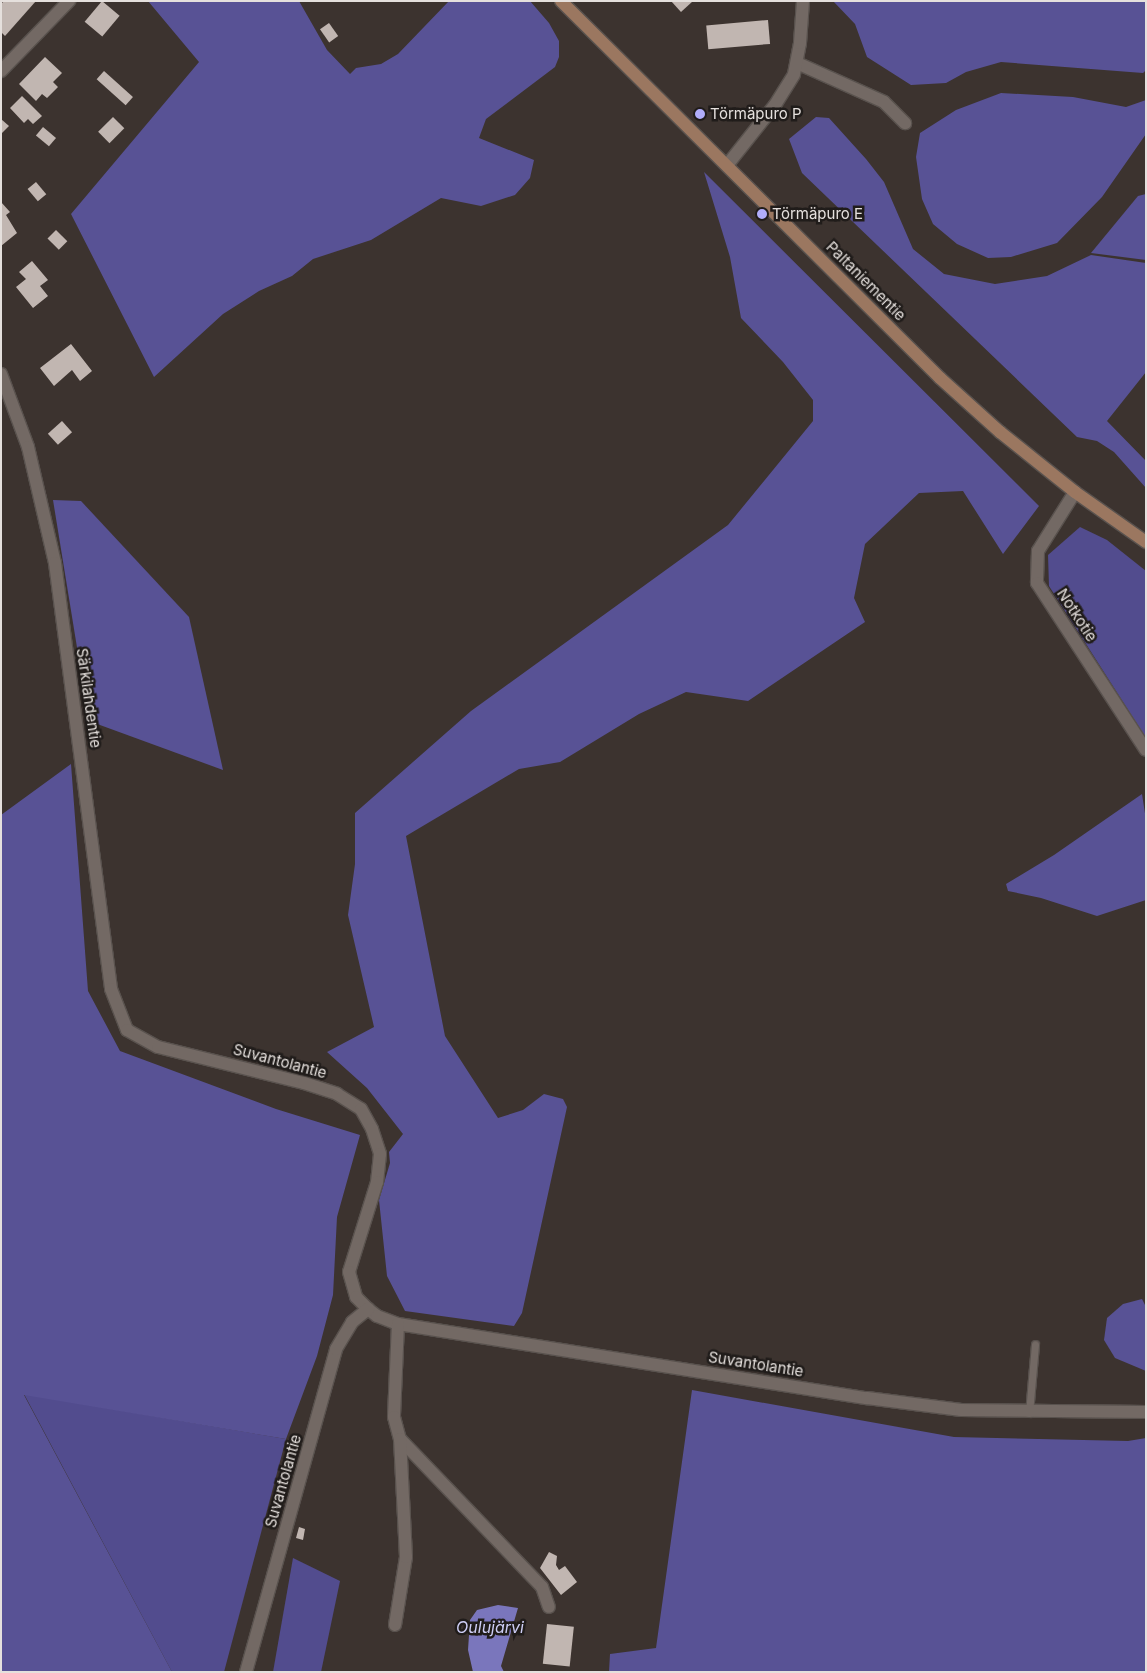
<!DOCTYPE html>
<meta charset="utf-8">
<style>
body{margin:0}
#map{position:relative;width:1147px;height:1673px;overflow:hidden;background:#3c332f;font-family:Inter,sans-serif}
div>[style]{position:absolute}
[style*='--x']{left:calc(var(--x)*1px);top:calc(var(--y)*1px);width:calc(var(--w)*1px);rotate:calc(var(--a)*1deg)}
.green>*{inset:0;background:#524c8e}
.forest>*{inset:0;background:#585295}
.water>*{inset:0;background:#7a76bc}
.building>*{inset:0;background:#c1b6b1;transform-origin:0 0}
.roads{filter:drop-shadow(1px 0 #59524e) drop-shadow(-1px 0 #59524e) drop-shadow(0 1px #59524e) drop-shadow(0 -1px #59524e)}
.lane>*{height:7px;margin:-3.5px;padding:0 3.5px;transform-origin:3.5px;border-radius:3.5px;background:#736964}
.street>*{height:12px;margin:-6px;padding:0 6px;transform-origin:6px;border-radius:6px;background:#736964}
.secondary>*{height:12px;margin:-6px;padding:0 6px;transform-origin:6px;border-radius:6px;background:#9b7760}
.dots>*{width:14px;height:14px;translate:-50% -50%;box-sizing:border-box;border:2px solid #201c1a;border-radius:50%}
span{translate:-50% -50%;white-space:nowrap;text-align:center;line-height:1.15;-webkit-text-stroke:5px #201c1a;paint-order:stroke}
.poi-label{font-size:15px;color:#e5e0dd}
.left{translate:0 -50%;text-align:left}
.street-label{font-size:15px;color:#e5e0dd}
.water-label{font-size:16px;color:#cecef5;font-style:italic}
.frame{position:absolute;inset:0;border:2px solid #e5e0dd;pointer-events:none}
</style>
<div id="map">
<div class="green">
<i style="clip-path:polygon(1080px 527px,1107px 540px,1146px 571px,1146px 738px,1049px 586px,1048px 555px)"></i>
<i style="clip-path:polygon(24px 1394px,286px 1439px,224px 1672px,172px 1672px)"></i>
<i style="clip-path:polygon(293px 1558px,340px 1581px,321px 1672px,273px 1672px)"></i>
</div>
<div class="forest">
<i style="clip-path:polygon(148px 1px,299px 1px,327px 50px,350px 74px,356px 68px,381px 64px,398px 54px,449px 1px,530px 1px,549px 23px,559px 41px,559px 57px,555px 67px,486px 119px,479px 138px,534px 160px,530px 178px,515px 195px,481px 206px,441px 198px,371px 240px,313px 259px,292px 276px,259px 291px,223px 314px,154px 377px,71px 214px,199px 62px)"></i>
<i style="clip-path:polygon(833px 1px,1146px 1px,1146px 70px,1143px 73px,1001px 62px,966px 72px,946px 83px,911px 85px,867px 57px,855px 24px)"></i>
<i style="clip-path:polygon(1001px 93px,1073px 97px,1126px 107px,1146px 100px,1146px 134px,1102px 197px,1057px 243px,1011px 257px,988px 258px,957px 244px,933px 224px,922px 199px,916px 157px,920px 133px,956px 110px)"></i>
<i style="clip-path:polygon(816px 117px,829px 118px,866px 159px,884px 182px,913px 249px,944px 274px,995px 284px,1047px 276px,1091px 255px,1146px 263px,1146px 372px,1107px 421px,1146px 461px,1146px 488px,1114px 452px,1097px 441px,1077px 437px,802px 173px,789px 139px)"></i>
<i style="clip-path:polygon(704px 172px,1039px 506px,1003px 554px,963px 491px,919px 493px,865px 544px,854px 598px,865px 622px,748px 701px,686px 692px,639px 714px,560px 762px,519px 769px,406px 836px,445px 1036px,498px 1118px,523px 1110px,544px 1094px,563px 1099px,567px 1107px,522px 1313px,514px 1326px,405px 1311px,387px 1276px,379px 1200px,390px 1163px,389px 1152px,403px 1134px,367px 1088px,327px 1052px,374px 1027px,348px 915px,355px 864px,355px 813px,471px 711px,728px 525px,813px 421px,813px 400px,783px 362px,741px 318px,730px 257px)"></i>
<i style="clip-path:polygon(1146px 194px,1146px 260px,1091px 253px,1138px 196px)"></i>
<i style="clip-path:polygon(53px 500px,81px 501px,189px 617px,223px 770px,89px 721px)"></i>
<i style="clip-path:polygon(71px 764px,88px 991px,120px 1051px,276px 1109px,360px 1135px,337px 1217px,333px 1295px,317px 1356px,286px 1439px,24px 1395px,172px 1672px,1px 1672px,1px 815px)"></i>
<i style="clip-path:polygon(1142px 794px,1146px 820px,1146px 900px,1097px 916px,1041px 898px,1008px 891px,1006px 884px,1054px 855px)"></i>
<i style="clip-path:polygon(1142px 1299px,1146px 1307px,1146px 1371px,1115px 1358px,1104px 1340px,1107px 1318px,1123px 1304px)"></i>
<i style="clip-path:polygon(692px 1390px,954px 1437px,1128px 1441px,1146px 1438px,1146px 1672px,609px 1672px,610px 1654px,656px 1648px)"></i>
</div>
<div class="water">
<i style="clip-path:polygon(498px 1605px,518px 1608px,501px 1666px,504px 1672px,473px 1672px,468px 1650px,470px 1620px,477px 1610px)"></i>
</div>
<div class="building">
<i style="clip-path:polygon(4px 1px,36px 1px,5px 36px,1px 32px,1px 4px)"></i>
<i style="left:102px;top:1px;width:23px;height:27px;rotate:40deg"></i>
<i style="clip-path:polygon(671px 1px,693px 1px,681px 12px)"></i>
<i style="left:768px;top:20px;width:24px;height:62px;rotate:85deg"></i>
<i style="left:329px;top:23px;width:16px;height:11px;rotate:55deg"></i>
<i style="clip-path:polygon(45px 57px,62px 73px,53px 82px,58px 87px,47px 98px,42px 94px,36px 101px,19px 84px)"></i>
<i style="left:104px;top:71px;width:39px;height:11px;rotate:42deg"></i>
<i style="clip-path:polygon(22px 96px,42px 116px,33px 124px,28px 119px,24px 123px,10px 108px)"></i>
<i style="left:113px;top:117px;width:16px;height:21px;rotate:45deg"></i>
<i style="clip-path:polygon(1px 119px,9px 126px,1px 134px)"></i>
<i style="left:43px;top:127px;width:17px;height:11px;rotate:40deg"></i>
<i style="left:36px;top:182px;width:16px;height:11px;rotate:50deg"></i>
<i style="clip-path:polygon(1px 202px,10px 212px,6px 215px,17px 233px,1px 246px)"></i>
<i style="left:56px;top:230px;width:16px;height:12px;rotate:45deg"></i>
<i style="clip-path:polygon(32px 261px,48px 280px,40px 286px,48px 296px,33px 308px,16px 287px,26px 279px,19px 272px)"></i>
<i style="clip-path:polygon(71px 344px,92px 371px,80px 381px,72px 370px,54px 386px,40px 368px)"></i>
<i style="left:62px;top:421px;width:15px;height:19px;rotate:48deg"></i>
<i style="clip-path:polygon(299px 1527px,305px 1529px,303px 1540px,296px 1538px)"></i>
<i style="clip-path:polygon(549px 1552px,557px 1556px,556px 1565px,559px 1570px,565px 1566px,577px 1582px,561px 1595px,540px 1568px)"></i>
<i style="left:547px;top:1624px;width:27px;height:40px;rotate:6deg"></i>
</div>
<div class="roads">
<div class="lane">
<i style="--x:1029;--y:1413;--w:69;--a:-85"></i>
</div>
<div class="street">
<i style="--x:797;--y:63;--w:95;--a:24.1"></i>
<i style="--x:884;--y:102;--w:30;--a:45"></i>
<i style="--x:1;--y:71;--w:98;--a:-45.8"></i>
<i style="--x:728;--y:164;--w:75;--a:-51.5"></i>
<i style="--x:775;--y:105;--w:36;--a:-58"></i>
<i style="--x:794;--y:74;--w:32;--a:-79"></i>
<i style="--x:800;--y:43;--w:42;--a:-85.9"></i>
<i style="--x:1;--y:374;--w:78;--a:69.7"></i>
<i style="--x:28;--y:447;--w:119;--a:76.9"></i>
<i style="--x:55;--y:563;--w:430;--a:82.5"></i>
<i style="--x:111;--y:989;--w:44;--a:68.7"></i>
<i style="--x:127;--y:1030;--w:35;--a:29"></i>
<i style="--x:158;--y:1047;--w:150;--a:13.9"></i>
<i style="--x:304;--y:1083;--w:35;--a:18"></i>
<i style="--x:337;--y:1094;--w:28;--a:32"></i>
<i style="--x:361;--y:1109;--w:23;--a:61"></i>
<i style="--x:372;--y:1129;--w:26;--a:72"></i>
<i style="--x:380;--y:1154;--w:28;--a:96"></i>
<i style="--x:377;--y:1182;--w:94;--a:107.3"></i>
<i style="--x:349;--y:1272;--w:26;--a:74"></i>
<i style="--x:356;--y:1297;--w:17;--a:45"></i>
<i style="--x:368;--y:1309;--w:11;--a:38"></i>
<i style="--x:377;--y:1316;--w:22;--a:21"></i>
<i style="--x:398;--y:1324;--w:475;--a:9"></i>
<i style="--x:867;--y:1398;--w:95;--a:7.3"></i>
<i style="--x:961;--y:1410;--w:185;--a:0.6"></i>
<i style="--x:1075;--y:492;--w:70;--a:122.1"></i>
<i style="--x:1038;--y:551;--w:32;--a:92"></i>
<i style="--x:1037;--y:583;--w:199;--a:56.9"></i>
<i style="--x:398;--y:1324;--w:93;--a:92.5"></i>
<i style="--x:394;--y:1417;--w:23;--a:75"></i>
<i style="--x:400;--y:1439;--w:205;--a:46.2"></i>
<i style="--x:542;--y:1587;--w:21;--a:71"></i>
<i style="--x:395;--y:1625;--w:69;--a:-80.8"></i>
<i style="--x:406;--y:1557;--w:118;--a:-92.9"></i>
<i style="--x:246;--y:1672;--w:335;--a:-74.4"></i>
<i style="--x:336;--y:1349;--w:31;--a:-59"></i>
<i style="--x:352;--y:1322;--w:21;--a:-39"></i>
</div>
<div class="secondary">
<i style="--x:561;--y:1;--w:535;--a:44.85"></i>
<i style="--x:940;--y:378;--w:81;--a:42"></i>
<i style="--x:1000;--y:432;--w:96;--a:38.7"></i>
<i style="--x:1075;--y:492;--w:87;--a:35.2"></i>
</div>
</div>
<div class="dots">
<i style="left:700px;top:114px;background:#b1adfa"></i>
<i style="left:762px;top:214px;background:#b1adfa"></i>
</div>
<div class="poi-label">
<span class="left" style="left:710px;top:114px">Törmäpuro P</span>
<span class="left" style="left:772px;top:214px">Törmäpuro E</span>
</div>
<div class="street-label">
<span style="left:866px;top:281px;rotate:45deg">Paltaniementie</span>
<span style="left:1077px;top:615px;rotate:57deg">Notkotie</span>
<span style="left:89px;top:698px;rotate:82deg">Särkilahdentie</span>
<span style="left:280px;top:1061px;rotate:15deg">Suvantolantie</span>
<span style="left:756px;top:1364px;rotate:9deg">Suvantolantie</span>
<span style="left:283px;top:1481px;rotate:-74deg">Suvantolantie</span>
</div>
<div class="water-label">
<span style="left:490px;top:1627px">Oulujärvi</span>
</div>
<div class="frame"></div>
</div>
